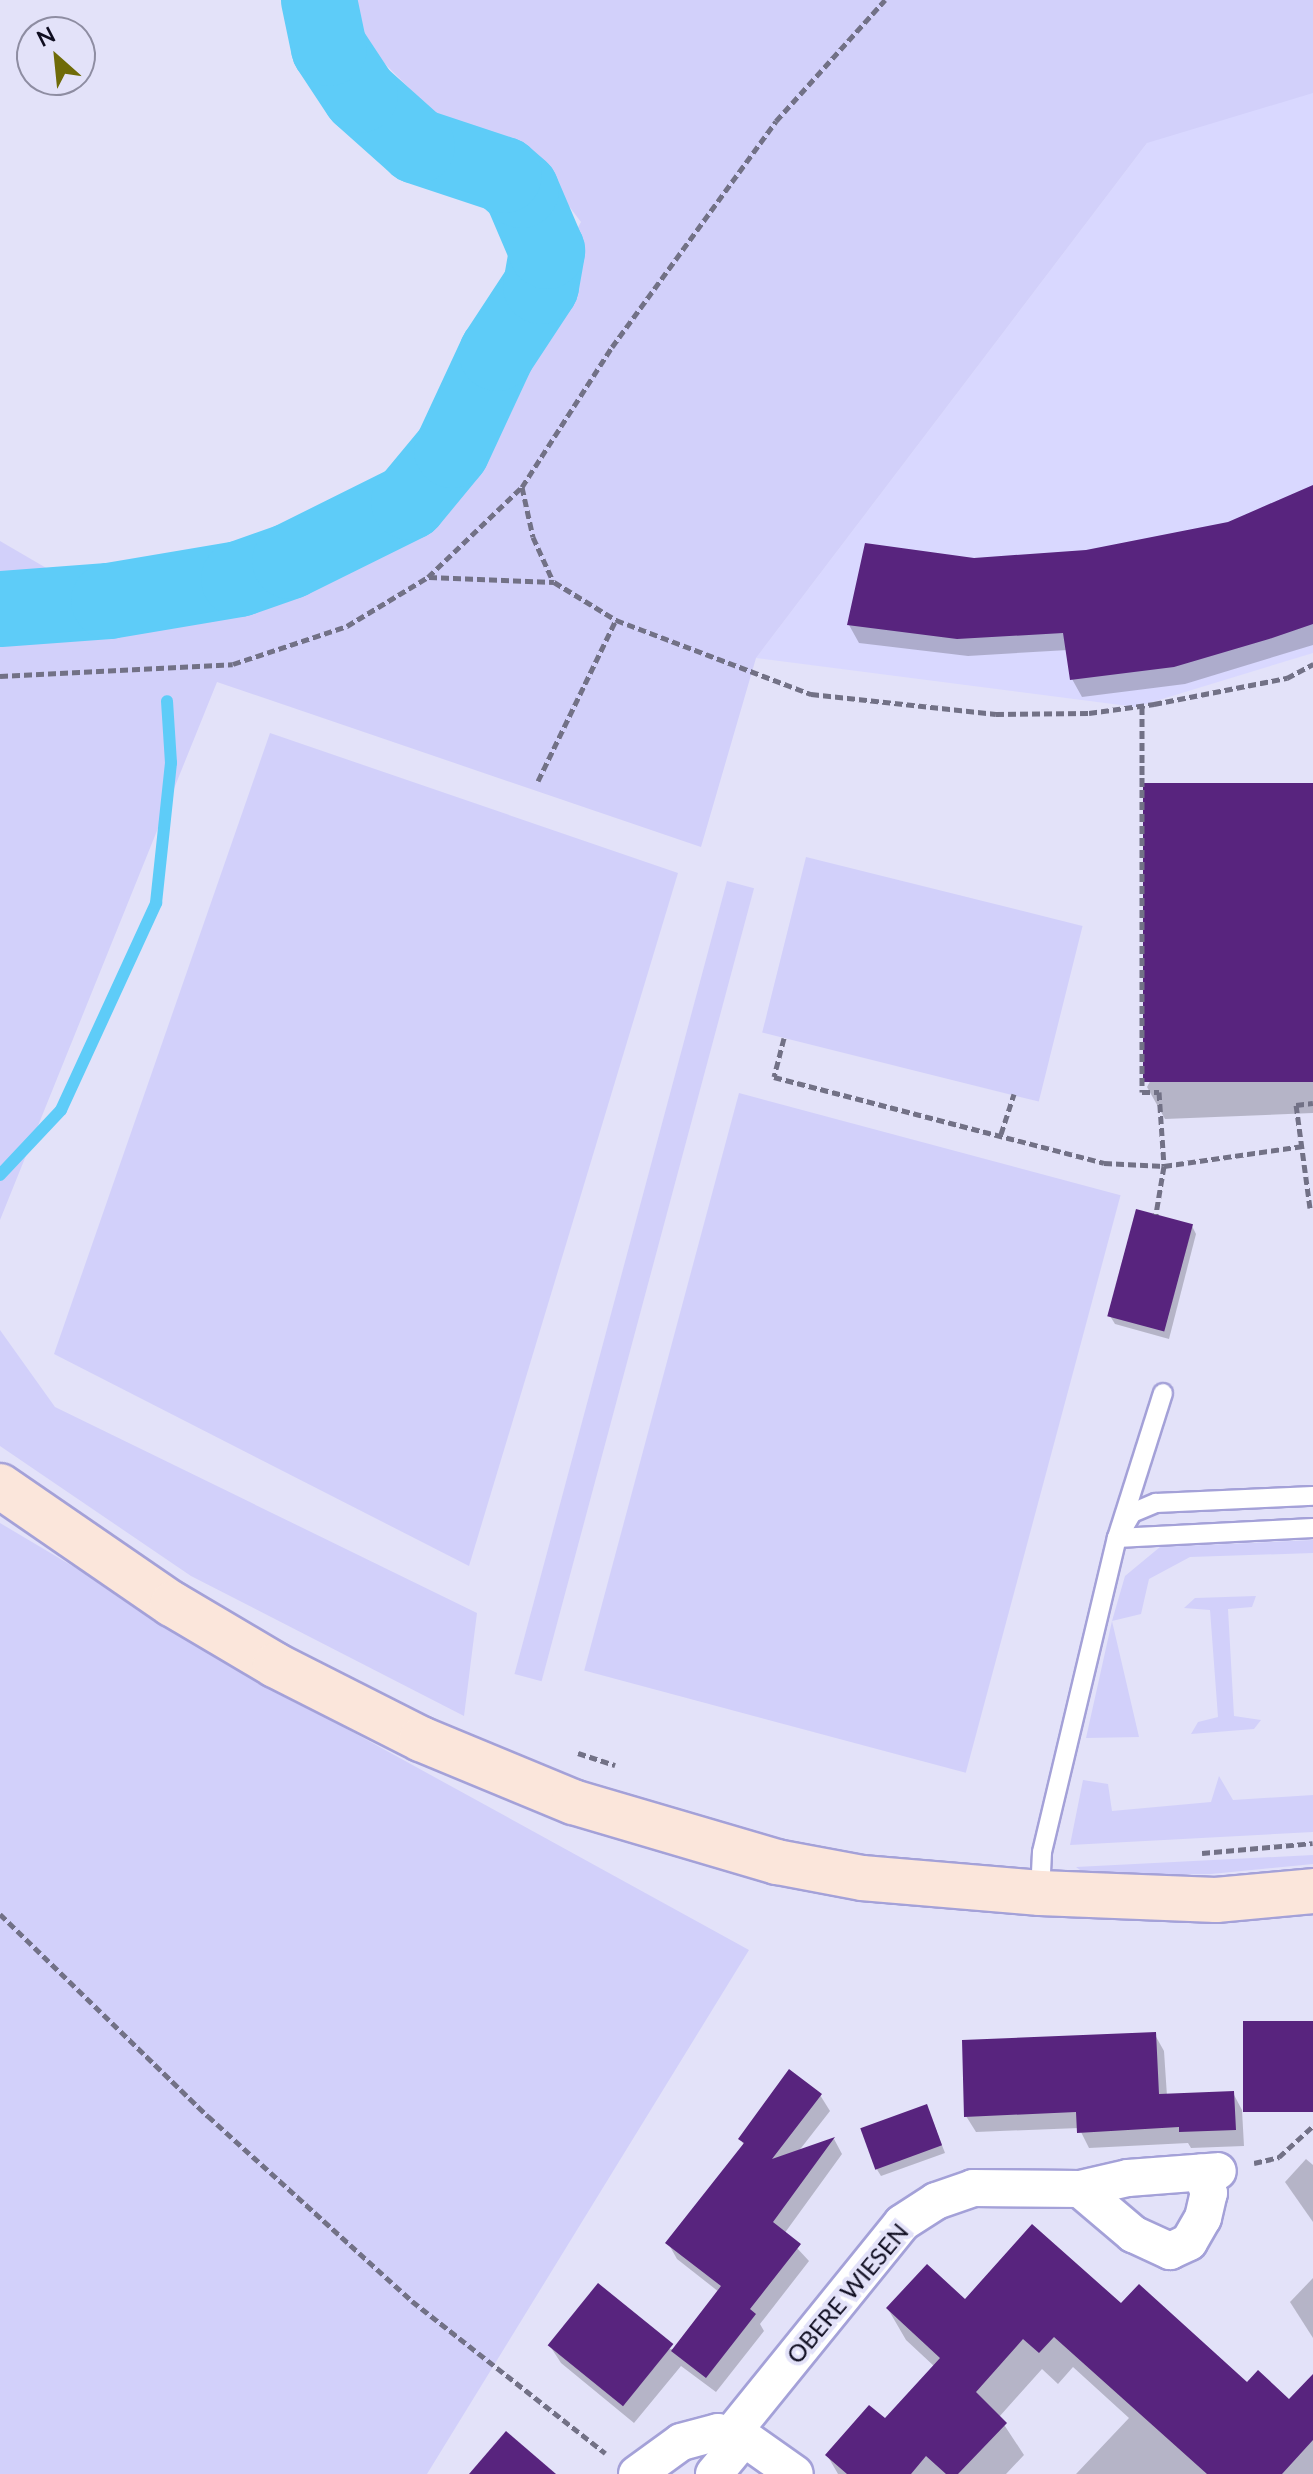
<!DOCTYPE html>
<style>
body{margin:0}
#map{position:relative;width:1313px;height:2474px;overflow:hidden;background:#e3e2f9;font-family:Lato,sans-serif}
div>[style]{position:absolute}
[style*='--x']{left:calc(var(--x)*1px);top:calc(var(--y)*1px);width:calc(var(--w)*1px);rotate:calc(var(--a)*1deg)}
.built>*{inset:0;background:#d9d8ff}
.green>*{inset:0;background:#d2d0fa;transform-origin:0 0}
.shadow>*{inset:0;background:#0003}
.stream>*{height:12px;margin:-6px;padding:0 6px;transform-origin:6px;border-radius:6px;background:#5eccf8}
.river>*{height:76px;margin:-38px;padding:0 38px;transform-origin:38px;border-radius:38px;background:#5eccf8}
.building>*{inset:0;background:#58247e;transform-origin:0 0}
.path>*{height:5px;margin-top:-2.5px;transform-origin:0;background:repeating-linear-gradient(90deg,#727186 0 8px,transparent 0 12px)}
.roads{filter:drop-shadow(2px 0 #a4a1d8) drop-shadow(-2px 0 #a4a1d8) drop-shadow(0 2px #a4a1d8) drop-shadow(0 -2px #a4a1d8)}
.lane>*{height:18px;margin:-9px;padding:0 9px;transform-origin:9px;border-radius:9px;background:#fff}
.street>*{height:36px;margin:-18px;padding:0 18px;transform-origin:18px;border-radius:18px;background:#fff}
.secondary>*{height:44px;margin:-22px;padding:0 22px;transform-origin:22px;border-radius:22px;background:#fbe6db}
span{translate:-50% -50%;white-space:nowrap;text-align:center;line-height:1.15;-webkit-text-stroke:8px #e3e2f9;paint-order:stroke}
.street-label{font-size:24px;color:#0f0d20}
.north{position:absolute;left:16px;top:16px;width:80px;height:80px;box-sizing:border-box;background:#e3e2f9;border:2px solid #8e8da2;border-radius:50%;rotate:333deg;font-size:22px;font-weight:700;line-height:32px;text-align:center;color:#0f0d20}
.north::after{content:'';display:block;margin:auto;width:28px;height:36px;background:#6f6b08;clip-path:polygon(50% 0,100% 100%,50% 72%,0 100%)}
</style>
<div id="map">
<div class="built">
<i style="clip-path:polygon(1313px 0,1313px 653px,1136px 707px,756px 658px,1147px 143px)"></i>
</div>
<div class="green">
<i style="clip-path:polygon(352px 0,1313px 0,1313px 93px,1147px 143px,756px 658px,701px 847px,217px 682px,0 1220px,0 617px,219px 601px,335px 567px,395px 540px,435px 512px,395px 480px,452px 450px,479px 399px,545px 317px,555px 296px,557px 266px,581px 222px,553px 185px,437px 116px,369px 48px,357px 27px)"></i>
<i style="clip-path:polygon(0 541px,48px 569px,135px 566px,128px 575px,0 591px)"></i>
<i style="clip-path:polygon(270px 733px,678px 873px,469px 1566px,54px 1354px)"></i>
<i style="left:806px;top:857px;width:285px;height:181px;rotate:14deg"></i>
<i style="left:727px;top:881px;width:28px;height:821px;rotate:15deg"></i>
<i style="left:739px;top:1093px;width:395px;height:598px;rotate:15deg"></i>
<i style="clip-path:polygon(0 1330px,55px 1407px,477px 1613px,464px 1716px,191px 1576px,0 1446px)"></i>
<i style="clip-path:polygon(0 1523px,347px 1729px,749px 1950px,427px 2474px,0 2474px)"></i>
<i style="clip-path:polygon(1313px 1540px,1313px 1553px,1190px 1557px,1149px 1579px,1141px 1614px,1112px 1621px,1139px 1737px,1086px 1738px,1112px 1621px,1125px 1576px,1160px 1547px)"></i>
<i style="clip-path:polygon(1256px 1596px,1252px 1607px,1228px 1609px,1234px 1716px,1261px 1720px,1254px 1729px,1191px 1734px,1198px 1722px,1218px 1717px,1210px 1610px,1184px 1608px,1195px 1598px)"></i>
<i style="clip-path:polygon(1219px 1776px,1233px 1800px,1313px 1795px,1313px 1832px,1070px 1845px,1083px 1780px,1108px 1784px,1112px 1811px,1211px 1802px)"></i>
<i style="clip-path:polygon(1313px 1855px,1313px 1864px,1211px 1874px,1088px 1876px,1076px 1867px)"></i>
</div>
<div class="shadow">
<i style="clip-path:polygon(1313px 487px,1313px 645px,1185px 684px,1082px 697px,1072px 679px,1068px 650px,968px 656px,859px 643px,849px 625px,974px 560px,1086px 552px,1229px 524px)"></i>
<i style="clip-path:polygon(1313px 785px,1313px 1113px,1165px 1119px,1147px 1087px)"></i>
<i style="clip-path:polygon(1192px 1226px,1196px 1234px,1169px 1339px,1115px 1324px,1110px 1316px)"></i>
<i style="clip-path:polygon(1155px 2035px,1164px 2051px,1167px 2096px,1233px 2093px,1242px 2110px,1244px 2146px,1191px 2148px,1188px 2143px,1089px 2148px,1079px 2128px,976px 2132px,966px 2116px)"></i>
<i style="clip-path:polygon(820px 2095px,830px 2111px,798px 2152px,834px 2139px,842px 2154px,784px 2234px,809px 2261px,760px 2324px,764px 2331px,716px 2392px,681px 2366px,634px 2423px,561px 2363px,550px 2346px,674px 2349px,719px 2292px,677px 2259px,668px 2243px,744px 2146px,741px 2139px)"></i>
<i style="clip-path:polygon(927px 2106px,945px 2153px,881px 2176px,876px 2168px)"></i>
<i style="clip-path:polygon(1306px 2159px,1313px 2165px,1313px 2222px,1285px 2182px)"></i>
<i style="clip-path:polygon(1313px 2278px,1313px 2338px,1290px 2302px)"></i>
<i style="clip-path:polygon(965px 2302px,1121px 2306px,1247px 2385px,1289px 2402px,1313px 2377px,1313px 2474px,1076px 2474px,1129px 2418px,1073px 2367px,1058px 2384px,1042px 2369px,999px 2417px,1024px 2455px,1006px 2474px,838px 2474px,827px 2455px,885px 2421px,935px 2367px,906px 2340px,888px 2309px)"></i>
</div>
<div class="stream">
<i style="--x:0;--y:1175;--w:89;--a:-46.8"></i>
<i style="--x:61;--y:1110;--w:228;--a:-65.3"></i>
<i style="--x:156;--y:903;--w:141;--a:-83.9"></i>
<i style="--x:171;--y:763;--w:62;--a:-93.7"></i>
</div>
<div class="river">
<i style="--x:0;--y:609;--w:109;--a:-4.2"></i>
<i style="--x:109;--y:601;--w:132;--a:-9.6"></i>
<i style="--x:239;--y:579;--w:54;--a:-19.4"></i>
<i style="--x:290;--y:561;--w:133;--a:-26.4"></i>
<i style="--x:409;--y:502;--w:67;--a:-50.4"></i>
<i style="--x:452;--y:450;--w:107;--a:-65.1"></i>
<i style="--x:497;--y:353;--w:80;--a:-56.7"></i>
<i style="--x:541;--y:286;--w:36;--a:-80"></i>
<i style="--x:547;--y:251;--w:66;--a:-113.1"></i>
<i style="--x:521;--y:190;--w:23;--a:-139"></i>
<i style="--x:504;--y:175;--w:92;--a:-161.6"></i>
<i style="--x:417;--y:146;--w:76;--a:-138.2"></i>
<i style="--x:360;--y:95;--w:56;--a:-123.4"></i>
<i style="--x:329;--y:48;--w:49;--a:-101.8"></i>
</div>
<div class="building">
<i style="clip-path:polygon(1313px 485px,1313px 624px,1269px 639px,1174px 667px,1070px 680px,1063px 633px,957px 639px,847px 625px,865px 543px,974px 558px,1086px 550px,1228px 522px)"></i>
<i style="left:1313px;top:783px;width:299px;height:170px;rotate:90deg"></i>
<i style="left:1136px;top:1209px;width:59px;height:111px;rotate:15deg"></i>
<i style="left:1243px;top:2021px;width:70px;height:91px"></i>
<i style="clip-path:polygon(1156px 2032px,1159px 2094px,1234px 2091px,1236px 2130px,1179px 2132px,1179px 2127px,1077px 2133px,1076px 2112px,964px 2117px,962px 2040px)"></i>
<i style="clip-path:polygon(789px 2069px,822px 2094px,772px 2159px,835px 2137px,773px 2222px,801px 2244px,750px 2309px,756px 2314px,706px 2378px,671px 2351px,721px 2286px,665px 2243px,744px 2143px,738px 2139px)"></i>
<i style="left:927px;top:2104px;width:44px;height:71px;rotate:70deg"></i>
<i style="clip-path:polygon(1032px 2224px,1121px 2303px,1139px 2284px,1247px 2382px,1258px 2370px,1289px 2399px,1313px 2374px,1313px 2440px,1282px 2474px,1207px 2474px,1054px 2337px,1039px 2353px,1023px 2339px,976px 2392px,1007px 2423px,958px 2474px,946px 2474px,926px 2456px,911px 2474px,847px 2474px,825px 2455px,869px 2405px,885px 2418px,940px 2358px,886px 2308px,927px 2264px,965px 2299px)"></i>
<i style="left:598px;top:2283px;width:97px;height:80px;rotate:39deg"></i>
<i style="clip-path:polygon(506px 2431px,556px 2474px,469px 2474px)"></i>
</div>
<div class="path">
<i style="--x:522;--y:487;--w:51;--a:77.6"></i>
<i style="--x:533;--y:537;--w:48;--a:65.6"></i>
<i style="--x:429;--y:577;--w:125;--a:2.3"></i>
<i style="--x:554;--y:582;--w:73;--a:31.5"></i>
<i style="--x:616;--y:620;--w:209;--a:20.8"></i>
<i style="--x:811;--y:694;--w:186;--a:6.2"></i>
<i style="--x:996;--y:714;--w:93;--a:-0.6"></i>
<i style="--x:1089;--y:713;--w:66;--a:-7.9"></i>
<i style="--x:1154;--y:704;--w:136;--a:-11.1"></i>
<i style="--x:1287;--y:678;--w:30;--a:-28"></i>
<i style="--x:0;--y:676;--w:233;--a:-2.9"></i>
<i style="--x:233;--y:664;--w:120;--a:-18.4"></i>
<i style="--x:347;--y:626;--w:95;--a:-31.2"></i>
<i style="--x:428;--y:577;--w:130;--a:-43.8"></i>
<i style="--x:522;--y:487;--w:166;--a:-57.3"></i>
<i style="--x:612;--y:347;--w:279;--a:-54"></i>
<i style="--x:776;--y:121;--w:163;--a:-48"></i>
<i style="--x:1142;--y:706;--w:386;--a:90"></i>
<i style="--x:1142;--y:1092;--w:17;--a:0"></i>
<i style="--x:1159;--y:1092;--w:74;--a:86.1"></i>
<i style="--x:1164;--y:1166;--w:49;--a:99.5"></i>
<i style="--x:538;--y:781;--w:179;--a:-64.2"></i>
<i style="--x:784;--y:1038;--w:40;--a:104.4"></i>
<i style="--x:774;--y:1077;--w:341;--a:14.6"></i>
<i style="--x:1104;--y:1163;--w:60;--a:2.9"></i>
<i style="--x:1164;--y:1166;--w:139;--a:-8.2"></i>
<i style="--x:1001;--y:1134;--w:42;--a:-72"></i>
<i style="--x:1310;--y:1208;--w:104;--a:-97.7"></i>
<i style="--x:1296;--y:1105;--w:17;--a:-7"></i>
<i style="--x:578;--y:1753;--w:39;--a:18"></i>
<i style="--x:1202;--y:1853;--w:111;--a:-5.1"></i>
<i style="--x:0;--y:1914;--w:290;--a:44.2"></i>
<i style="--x:208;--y:2116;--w:275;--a:42.2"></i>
<i style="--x:412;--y:2301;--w:246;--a:38.2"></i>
<i style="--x:1254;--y:2163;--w:26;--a:-13"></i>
<i style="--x:1279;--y:2157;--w:46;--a:-42.4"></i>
</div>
<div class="roads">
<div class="lane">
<i style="--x:1125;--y:1525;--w:14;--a:-60"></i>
<i style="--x:1132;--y:1513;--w:26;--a:-23"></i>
<i style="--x:1156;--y:1503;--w:157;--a:-2.6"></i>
<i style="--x:1117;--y:1538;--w:196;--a:-2.9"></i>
<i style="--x:1040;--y:1893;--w:41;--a:-87.2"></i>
<i style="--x:1042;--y:1852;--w:323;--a:-76.6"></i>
<i style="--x:1117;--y:1538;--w:152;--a:-72.4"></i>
</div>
<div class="street">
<i style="--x:1080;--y:2189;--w:70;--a:40.3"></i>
<i style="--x:1133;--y:2234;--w:41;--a:24.7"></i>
<i style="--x:1170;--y:2251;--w:21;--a:-25"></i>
<i style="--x:1189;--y:2242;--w:28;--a:-60"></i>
<i style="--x:1203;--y:2218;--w:26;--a:-77"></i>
<i style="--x:1209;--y:2193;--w:22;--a:-111"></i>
<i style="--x:733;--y:2432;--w:269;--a:-51"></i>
<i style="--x:902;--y:2223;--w:40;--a:-32.9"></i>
<i style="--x:936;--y:2201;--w:39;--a:-19"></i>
<i style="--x:973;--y:2188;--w:107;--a:0.5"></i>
<i style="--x:1080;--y:2189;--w:49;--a:-12.9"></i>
<i style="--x:1128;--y:2178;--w:90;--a:-4.4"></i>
<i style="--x:744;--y:2438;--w:62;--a:35.2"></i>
<i style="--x:637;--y:2474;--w:54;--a:-36"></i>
<i style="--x:681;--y:2442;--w:38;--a:-15"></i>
<i style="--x:718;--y:2432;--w:27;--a:13"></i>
<i style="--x:744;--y:2438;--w:47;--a:129.8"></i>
</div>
<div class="secondary">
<i style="--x:0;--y:1486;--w:209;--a:34.5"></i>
<i style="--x:172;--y:1604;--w:120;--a:30.6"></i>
<i style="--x:275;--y:1665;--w:164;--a:26.9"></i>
<i style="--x:421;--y:1739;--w:165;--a:22.5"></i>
<i style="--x:573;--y:1802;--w:213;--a:16.4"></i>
<i style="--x:777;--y:1862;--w:86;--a:10.7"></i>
<i style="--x:862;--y:1878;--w:179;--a:4.8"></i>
<i style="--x:1040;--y:1893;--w:176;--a:2.3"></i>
<i style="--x:1216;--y:1900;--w:97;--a:-5.3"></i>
</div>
</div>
<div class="street-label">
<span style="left:847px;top:2293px;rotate:-50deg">OBERE WIESEN</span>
</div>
<div class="north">N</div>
</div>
